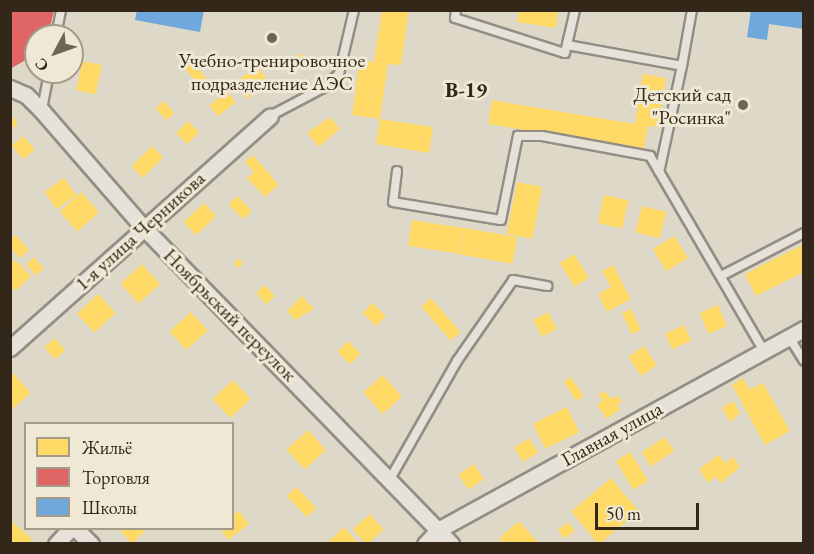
<!DOCTYPE html>
<meta charset="utf-8">
<style>
body{margin:0}
#map{position:relative;width:814px;height:554px;overflow:hidden;background:#ded8c8;font-family:"EB Garamond",serif}
div>[style]{position:absolute}
[style*='--x']{left:calc(var(--x)*1px);top:calc(var(--y)*1px);width:calc(var(--w)*1px);rotate:calc(var(--a)*1deg)}
.homes>*{inset:0;background:#ffd966;transform-origin:0 0}
.shops>*{inset:0;background:#e06666}
.schools>*{inset:0;background:#6fa8dc}
.roads{filter:drop-shadow(2px 0 #938e84) drop-shadow(-2px 0 #938e84) drop-shadow(0 2px #938e84) drop-shadow(0 -2px #938e84)}
.lane>*{height:8px;margin:-4px;padding:0 4px;transform-origin:4px;border-radius:4px;background:#e6e2da}
.street>*{height:15px;margin:-7.5px;padding:0 7.5px;transform-origin:7.5px;border-radius:7.5px;background:#e6e2da}
.dots>*{width:16px;height:16px;translate:-50% -50%;box-sizing:border-box;border:3px solid #efe8d5;border-radius:50%}
span{translate:-50% -50%;white-space:nowrap;text-align:center;line-height:1.15;-webkit-text-stroke:6px #efe8d5;paint-order:stroke}
.poi-label{font-size:20px;color:#332719}
.right{translate:-100% -50%;text-align:right}
.street-label{font-size:20px;color:#332719}
.neighbourhood-label{font-size:21px;color:#332719;font-weight:700}
.frame{position:absolute;inset:0;border:12px solid #332719;pointer-events:none}
.legend{position:absolute;left:24px;top:422px;width:210px;height:108px;box-sizing:border-box;background:#efe8d5;border:2px solid #a49b8a;margin:0;padding:8px 10px;list-style:none;font-size:18px;color:#332719}
.legend li{display:flex;align-items:center;gap:12px;height:30px}
.legend b{width:30px;border:2px solid #a49b8a}
.north{position:absolute;left:24px;top:24px;width:60px;height:60px;box-sizing:border-box;background:#efe8d5;border:2px solid #a49b8a;border-radius:50%;rotate:229deg;font-size:16px;font-weight:700;line-height:24px;text-align:center;color:#332719}
.north::after{content:'';display:block;margin:auto;width:21px;height:27px;background:#6f6556;clip-path:polygon(50% 0,100% 100%,50% 72%,0 100%)}
.scale{position:absolute;left:595px;top:503px;width:104px;height:27px;box-sizing:border-box;border:3px solid #332719;border-top:0;padding-left:8px;font-size:18px;line-height:21px;white-space:nowrap;color:#332719;-webkit-text-stroke:4px #efe8d5;paint-order:stroke}
</style>
<div id="map">
<div class="homes">
<i style="clip-path:polygon(382px 10px,409px 10px,401px 65px,388px 64px,380px 119px,433px 127px,429px 153px,376px 144px,380px 119px,352px 115px,360px 60px,374px 62px)"></i>
<i style="clip-path:polygon(519px 10px,558px 10px,556px 28px,517px 22px)"></i>
<i style="left:297px;top:54px;width:17px;height:12px;rotate:13deg"></i>
<i style="left:82px;top:61px;width:20px;height:30px;rotate:11deg"></i>
<i style="left:192px;top:62px;width:27px;height:10px;rotate:48deg"></i>
<i style="left:257px;top:66px;width:20px;height:28px;rotate:53deg"></i>
<i style="clip-path:polygon(643px 74px,666px 78px,658px 127px,648px 126px,644px 149px,488px 124px,492px 100px,635px 124px)"></i>
<i style="left:227px;top:91px;width:14px;height:23px;rotate:51deg"></i>
<i style="left:164px;top:101px;width:16px;height:11px;rotate:50deg"></i>
<i style="clip-path:polygon(10px 114px,18px 123px,10px 131px)"></i>
<i style="clip-path:polygon(330px 117px,340px 129px,319px 147px,307px 133px)"></i>
<i style="left:188px;top:121px;width:16px;height:17px;rotate:45deg"></i>
<i style="left:23px;top:136px;width:18px;height:15px;rotate:49deg"></i>
<i style="left:152px;top:146px;width:16px;height:29px;rotate:45deg"></i>
<i style="clip-path:polygon(253px 155px,279px 185px,265px 197px,247px 178px,254px 172px,245px 162px)"></i>
<i style="left:64px;top:178px;width:21px;height:24px;rotate:55deg"></i>
<i style="left:517px;top:182px;width:26px;height:53px;rotate:11deg"></i>
<i style="left:81px;top:192px;width:27px;height:29px;rotate:48deg"></i>
<i style="left:604px;top:195px;width:25px;height:29px;rotate:12deg"></i>
<i style="left:237px;top:196px;width:21px;height:12px;rotate:45deg"></i>
<i style="left:204px;top:203px;width:18px;height:28px;rotate:47deg"></i>
<i style="left:642px;top:206px;width:25px;height:27px;rotate:14deg"></i>
<i style="left:412px;top:220px;width:53px;height:26px;rotate:9deg"></i>
<i style="left:465px;top:228px;width:53px;height:27px;rotate:10deg"></i>
<i style="clip-path:polygon(16px 235px,29px 250px,20px 258px,10px 247px,10px 239px)"></i>
<i style="left:674px;top:236px;width:26px;height:25px;rotate:58deg"></i>
<i style="clip-path:polygon(804px 244px,804px 272px,756px 296px,745px 274px)"></i>
<i style="left:574px;top:254px;width:28px;height:17px;rotate:58deg"></i>
<i style="left:34px;top:257px;width:15px;height:11px;rotate:48deg"></i>
<i style="clip-path:polygon(239px 258px,243px 264px,238px 268px,234px 263px)"></i>
<i style="clip-path:polygon(15px 260px,31px 276px,16px 291px,10px 286px,10px 264px)"></i>
<i style="left:142px;top:264px;width:27px;height:29px;rotate:48deg"></i>
<i style="clip-path:polygon(613px 265px,631px 299px,607px 312px,598px 294px,611px 287px,602px 271px)"></i>
<i style="left:265px;top:285px;width:15px;height:12px;rotate:48deg"></i>
<i style="left:98px;top:294px;width:26px;height:29px;rotate:47deg"></i>
<i style="clip-path:polygon(302px 296px,314px 309px,295px 320px,287px 311px)"></i>
<i style="left:431px;top:298px;width:45px;height:13px;rotate:49deg"></i>
<i style="left:372px;top:303px;width:19px;height:14px;rotate:43deg"></i>
<i style="left:718px;top:305px;width:23px;height:20px;rotate:67deg"></i>
<i style="left:631px;top:309px;width:23px;height:10px;rotate:65deg"></i>
<i style="left:191px;top:312px;width:25px;height:29px;rotate:48deg"></i>
<i style="left:548px;top:312px;width:19px;height:17px;rotate:62deg"></i>
<i style="left:684px;top:325px;width:17px;height:21px;rotate:65deg"></i>
<i style="left:55px;top:338px;width:16px;height:14px;rotate:50deg"></i>
<i style="left:348px;top:341px;width:18px;height:15px;rotate:45deg"></i>
<i style="left:644px;top:346px;width:23px;height:19px;rotate:56deg"></i>
<i style="clip-path:polygon(13px 373px,31px 393px,10px 411px,10px 375px)"></i>
<i style="left:383px;top:375px;width:29px;height:26px;rotate:49deg"></i>
<i style="left:571px;top:377px;width:23px;height:9px;rotate:56deg"></i>
<i style="clip-path:polygon(743px 378px,750px 390px,763px 383px,790px 431px,765px 445px,732px 385px)"></i>
<i style="left:233px;top:380px;width:26px;height:28px;rotate:47deg"></i>
<i style="clip-path:polygon(604px 391px,612px 399px,618px 395px,622px 402px,617px 405px,620px 409px,607px 419px,597px 405px,603px 400px,598px 395px)"></i>
<i style="clip-path:polygon(733px 401px,740px 413px,730px 422px,722px 408px)"></i>
<i style="left:567px;top:407px;width:28px;height:38px;rotate:64deg"></i>
<i style="left:308px;top:430px;width:27px;height:29px;rotate:48deg"></i>
<i style="left:665px;top:437px;width:17px;height:28px;rotate:57deg"></i>
<i style="left:529px;top:438px;width:17px;height:18px;rotate:57deg"></i>
<i style="left:630px;top:452px;width:34px;height:17px;rotate:58deg"></i>
<i style="clip-path:polygon(719px 455px,725px 463px,733px 457px,740px 467px,721px 483px,716px 477px,708px 483px,699px 469px)"></i>
<i style="left:474px;top:464px;width:18px;height:19px;rotate:56deg"></i>
<i style="left:611px;top:478px;width:43px;height:52px;rotate:50deg"></i>
<i style="left:296px;top:487px;width:29px;height:13px;rotate:46deg"></i>
<i style="clip-path:polygon(239px 511px,249px 524px,228px 540px,220px 528px,232px 528px,232px 516px)"></i>
<i style="left:370px;top:514px;width:21px;height:23px;rotate:49deg"></i>
<i style="clip-path:polygon(10px 520px,32px 539px,28px 544px,10px 544px)"></i>
<i style="clip-path:polygon(519px 521px,538px 542px,537px 544px,504px 544px,499px 538px)"></i>
<i style="left:568px;top:522px;width:11px;height:13px;rotate:52deg"></i>
<i style="clip-path:polygon(344px 527px,359px 544px,330px 544px,328px 542px)"></i>
<i style="clip-path:polygon(118px 528px,148px 528px,132px 544px)"></i>
</div>
<div class="shops">
<i style="clip-path:polygon(10px 10px,54px 10px,48px 36px,36px 36px,36px 54px,10px 69px)"></i>
</div>
<div class="schools">
<i style="clip-path:polygon(137px 10px,204px 10px,200px 32px,135px 20px)"></i>
<i style="clip-path:polygon(751px 10px,804px 10px,804px 29px,769px 24px,767px 40px,747px 37px)"></i>
</div>
<div class="roads">
<div class="lane">
<i style="--x:456;--y:10;--w:8;--a:97"></i>
<i style="--x:455;--y:18;--w:115;--a:17.7"></i>
<i style="--x:565;--y:53;--w:44;--a:-76.9"></i>
<i style="--x:56;--y:36;--w:26;--a:-79"></i>
<i style="--x:567;--y:45;--w:117;--a:10.3"></i>
<i style="--x:682;--y:66;--w:108;--a:102.2"></i>
<i style="--x:682;--y:66;--w:57;--a:-79.9"></i>
<i style="--x:42;--y:109;--w:38;--a:-79"></i>
<i style="--x:270;--y:116;--w:62;--a:-27.8"></i>
<i style="--x:325;--y:87;--w:19;--a:-43"></i>
<i style="--x:339;--y:74;--w:66;--a:-76.8"></i>
<i style="--x:397;--y:171;--w:31;--a:97"></i>
<i style="--x:393;--y:202;--w:109;--a:9.5"></i>
<i style="--x:501;--y:220;--w:86;--a:-78.6"></i>
<i style="--x:518;--y:136;--w:24;--a:0"></i>
<i style="--x:542;--y:136;--w:110;--a:10.5"></i>
<i style="--x:650;--y:156;--w:226;--a:59.7"></i>
<i style="--x:721;--y:276;--w:93;--a:-27.4"></i>
<i style="--x:789;--y:337;--w:28;--a:58"></i>
<i style="--x:390;--y:479;--w:136;--a:-60.4"></i>
<i style="--x:457;--y:361;--w:98;--a:-55.3"></i>
<i style="--x:513;--y:280;--w:35;--a:10"></i>
</div>
<div class="street">
<i style="--x:10;--y:88;--w:17;--a:24"></i>
<i style="--x:26;--y:95;--w:23;--a:45"></i>
<i style="--x:42;--y:111;--w:154;--a:49"></i>
<i style="--x:143;--y:227;--w:442;--a:45.8"></i>
<i style="--x:10;--y:348;--w:348;--a:-41.7"></i>
<i style="--x:75;--y:528;--w:23;--a:45"></i>
<i style="--x:56;--y:544;--w:22;--a:-47"></i>
<i style="--x:425;--y:544;--w:19;--a:-47"></i>
<i style="--x:438;--y:530;--w:418;--a:-28.8"></i>
</div>
</div>
<div class="dots">
<i style="left:272px;top:38px;background:#6f6556"></i>
<i style="left:743px;top:105px;background:#6f6556"></i>
</div>
<div class="poi-label">
<span style="left:272px;top:72px">Учебно-тренировочное<br>подразделение АЭС</span>
<span class="right" style="left:731px;top:106px">Детский сад<br>"Росинка"</span>
</div>
<div class="street-label">
<span style="left:140px;top:231px;rotate:-42deg">1-я улица Черникова</span>
<span style="left:230px;top:315px;rotate:45deg">Ноябрьский переулок</span>
<span style="left:612px;top:434px;rotate:-29deg">Главная улица</span>
</div>
<div class="neighbourhood-label">
<span style="left:466px;top:90px">В-19</span>
</div>
<div class="frame"></div>
<ul class="legend">
<li><b style="height:16px;background:#ffd966"></b>Жильё</li>
<li><b style="height:16px;background:#e06666"></b>Торговля</li>
<li><b style="height:16px;background:#6fa8dc"></b>Школы</li>
</ul>
<div class="north">С</div>
<div class="scale">50 m</div>
</div>
